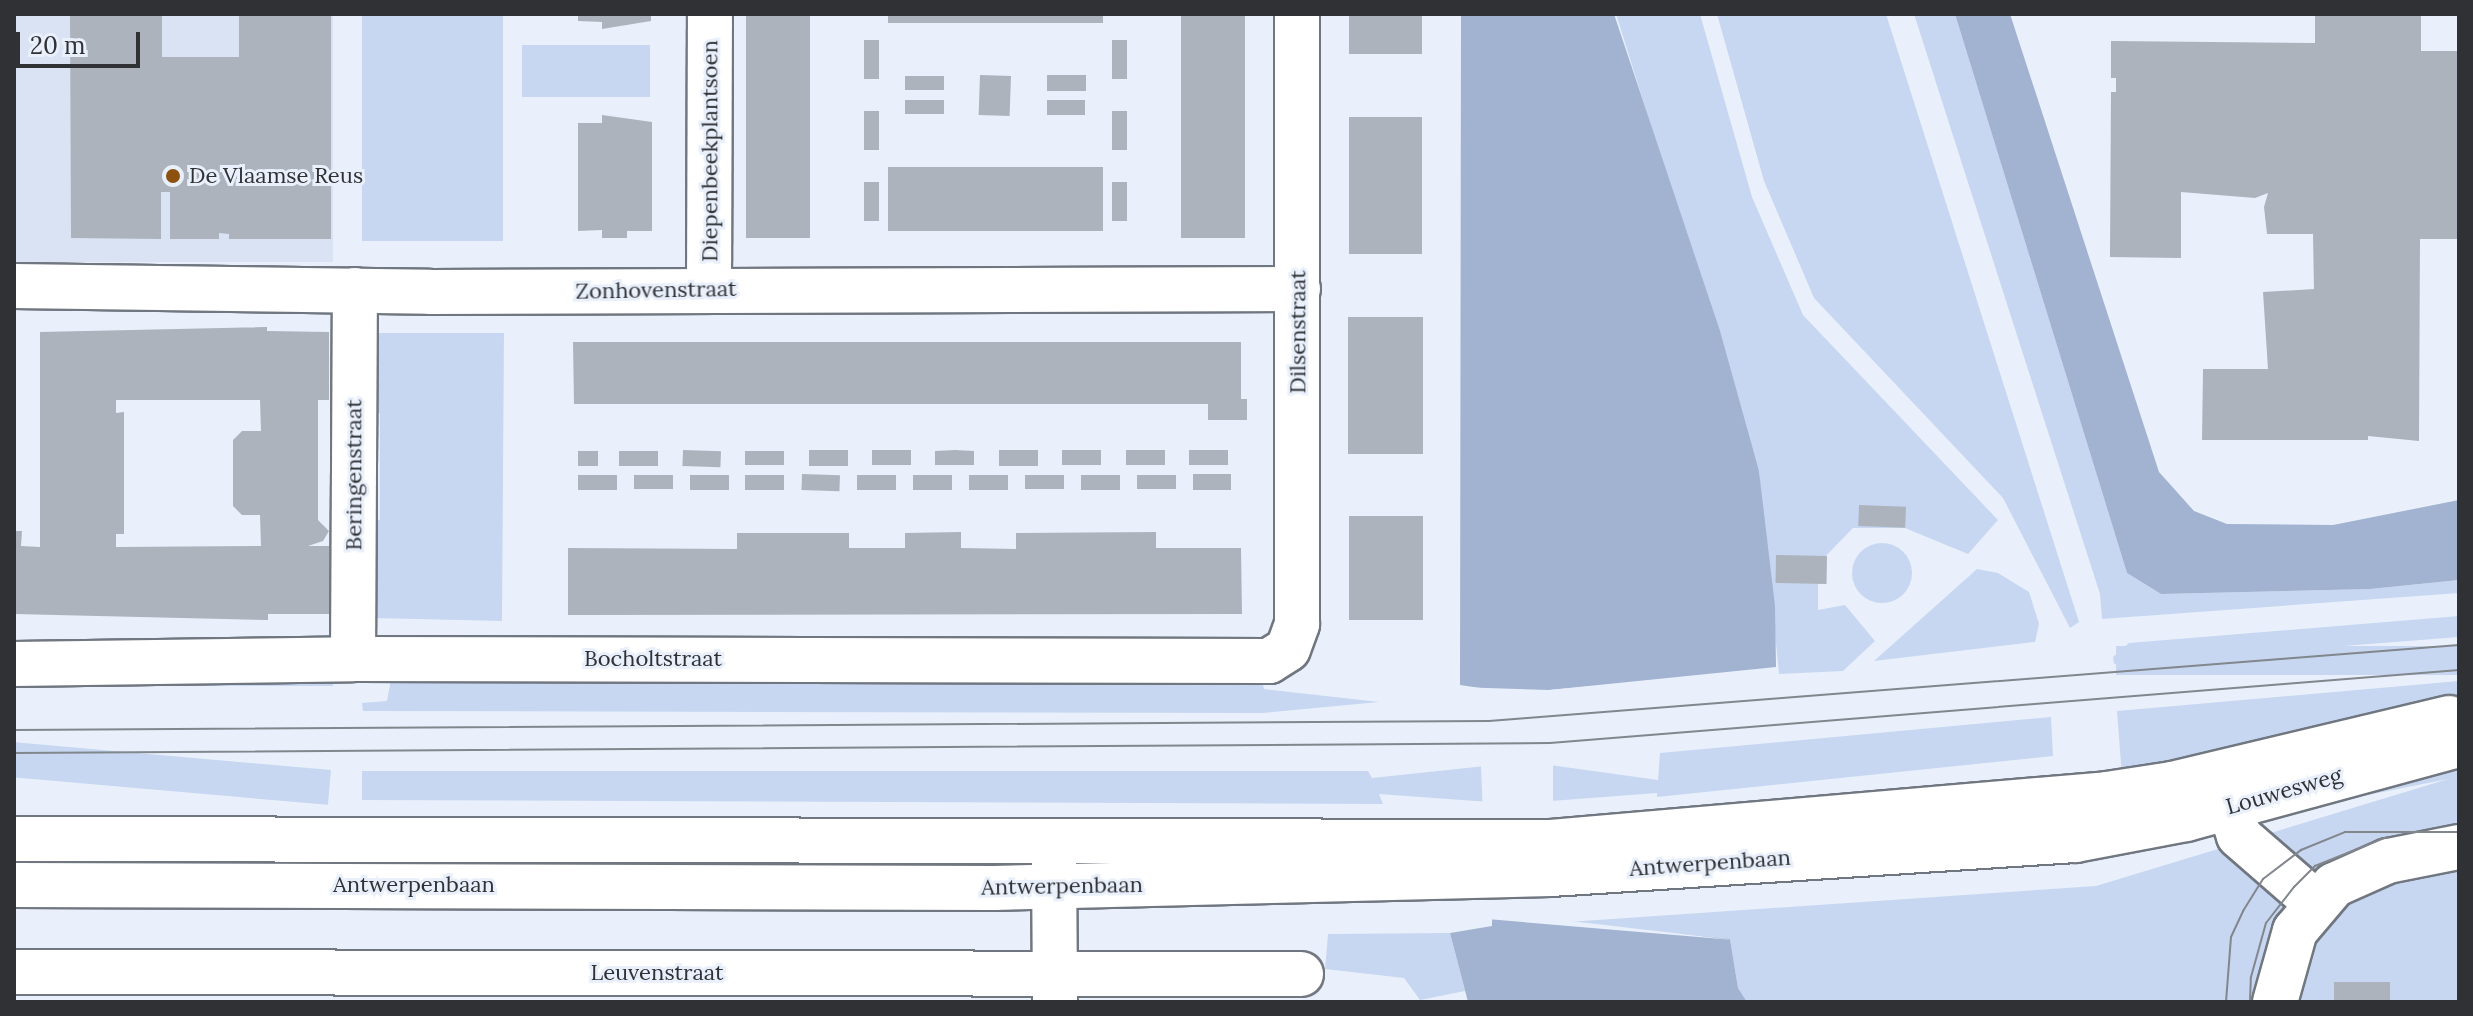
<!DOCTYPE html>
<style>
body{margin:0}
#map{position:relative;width:2473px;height:1016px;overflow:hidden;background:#e9f0fb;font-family:Lora,serif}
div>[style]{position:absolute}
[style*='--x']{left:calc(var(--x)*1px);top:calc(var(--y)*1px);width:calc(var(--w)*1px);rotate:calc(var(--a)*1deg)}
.built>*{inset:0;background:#d9e3f4;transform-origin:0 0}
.green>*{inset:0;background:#c7d7f1;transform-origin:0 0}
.round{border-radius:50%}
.water>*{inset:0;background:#a1b3d0}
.pier>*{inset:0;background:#e9f0fb}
.building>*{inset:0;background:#acb3bd;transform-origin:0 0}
.roads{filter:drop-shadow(2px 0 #717780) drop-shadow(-2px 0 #717780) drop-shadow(0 2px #717780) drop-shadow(0 -2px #717780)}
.minor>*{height:44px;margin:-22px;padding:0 22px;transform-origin:22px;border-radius:22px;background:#fff}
.tram>*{height:2px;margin:-1px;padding:0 1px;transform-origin:1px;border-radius:1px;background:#82868d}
.dots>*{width:22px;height:22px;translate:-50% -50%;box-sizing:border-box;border:4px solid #e9f0fb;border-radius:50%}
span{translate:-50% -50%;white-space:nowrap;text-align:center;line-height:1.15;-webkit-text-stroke:6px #e9f0fb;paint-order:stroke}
.street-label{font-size:22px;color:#2f3135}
.poi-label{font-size:22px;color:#2f3135}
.left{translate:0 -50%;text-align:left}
.frame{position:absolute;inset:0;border:16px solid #2f3135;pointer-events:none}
.scale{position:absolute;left:16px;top:32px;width:124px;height:36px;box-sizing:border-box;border:4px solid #2f3135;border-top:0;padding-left:10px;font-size:24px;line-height:28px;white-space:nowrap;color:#2f3135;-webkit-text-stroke:6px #e9f0fb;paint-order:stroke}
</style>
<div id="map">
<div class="built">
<i style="left:15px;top:14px;width:318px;height:248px"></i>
</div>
<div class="green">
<i style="left:362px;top:14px;width:141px;height:227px"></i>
<i style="clip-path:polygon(1616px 14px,1700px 14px,1752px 197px,1803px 315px,1998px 520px,1968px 554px,1905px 528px,1853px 528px,1818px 564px,1818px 610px,1845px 605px,1875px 641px,1843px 671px,1779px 674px,1759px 471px)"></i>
<i style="clip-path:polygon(1717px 14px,1886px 14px,2079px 622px,2070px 628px,2003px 498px,1814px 298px,1764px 181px)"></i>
<i style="clip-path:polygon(1914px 14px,1955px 14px,2127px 573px,2161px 594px,2370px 589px,2459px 580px,2459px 593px,2102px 619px,2100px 594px)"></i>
<i style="left:522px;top:45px;width:128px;height:52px"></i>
<i style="clip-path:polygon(367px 333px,504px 333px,502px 621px,372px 618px,366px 521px,380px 520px,380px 413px,365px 412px)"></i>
<i class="round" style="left:1852px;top:543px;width:60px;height:60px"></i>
<i style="clip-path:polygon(1977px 569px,1998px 573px,2029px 592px,2039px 624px,2035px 642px,1874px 661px)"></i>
<i style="clip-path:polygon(2459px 616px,2459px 637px,2114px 664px,2113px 657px,2129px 643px)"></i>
<i style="left:2459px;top:646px;width:29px;height:343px;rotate:90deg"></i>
<i style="clip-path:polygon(333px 679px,333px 686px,26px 686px)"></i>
<i style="clip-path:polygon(391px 679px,1262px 679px,1264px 689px,1379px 702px,1263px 713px,363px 711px,362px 703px,387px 701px)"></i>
<i style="clip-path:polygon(2459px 681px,2459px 703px,2122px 776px,2117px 711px)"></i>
<i style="clip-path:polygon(2051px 717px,2053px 756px,1657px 797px,1657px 793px,1551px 801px,1550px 765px,1658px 780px,1660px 753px)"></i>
<i style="clip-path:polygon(2459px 759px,2459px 1002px,1747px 1002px,1738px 988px,1730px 939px,1553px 923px,2096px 886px,2448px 779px,2297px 809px,2267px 821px,2263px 806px)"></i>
<i style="clip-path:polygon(1485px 766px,1489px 802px,1379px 794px,1383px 804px,362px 800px,362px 771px,1368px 771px,1372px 778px)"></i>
<i style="left:331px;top:770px;width:35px;height:317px;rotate:95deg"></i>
<i style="clip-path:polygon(1450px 933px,1465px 991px,1420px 1000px,1404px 978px,1325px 969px,1328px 934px)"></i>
</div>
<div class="water">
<i style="clip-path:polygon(1461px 14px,1614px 14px,1720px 331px,1759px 471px,1775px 606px,1776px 667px,1549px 690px,1549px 921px,1730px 939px,1738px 988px,1747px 1002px,1468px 1002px,1450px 933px,1492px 926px,1494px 690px,1460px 685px)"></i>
<i style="clip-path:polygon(1955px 14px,2010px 14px,2159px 472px,2194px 511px,2227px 524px,2333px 525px,2459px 500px,2459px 580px,2370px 589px,2161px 594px,2127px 573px)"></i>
</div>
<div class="pier">
<i style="clip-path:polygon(1780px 669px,1553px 694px,1553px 919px,1734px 940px,1487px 919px,1481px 766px,1490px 693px,1456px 687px,1549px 690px)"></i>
</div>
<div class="building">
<i style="clip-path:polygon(70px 14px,162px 14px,162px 57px,239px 57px,239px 14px,331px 14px,331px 239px,229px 239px,229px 234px,219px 233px,219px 239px,170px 239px,170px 192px,161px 192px,161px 239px,71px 238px)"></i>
<i style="clip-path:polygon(578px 14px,651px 14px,651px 21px,602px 29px,602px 22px,578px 21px)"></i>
<i style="left:746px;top:14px;width:64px;height:224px"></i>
<i style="left:888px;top:14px;width:215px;height:9px"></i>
<i style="left:1181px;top:14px;width:64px;height:224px"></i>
<i style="left:1349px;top:14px;width:73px;height:40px"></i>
<i style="clip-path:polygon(2315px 14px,2421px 14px,2421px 51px,2459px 51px,2459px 239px,2420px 239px,2419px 441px,2368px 436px,2368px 440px,2202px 440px,2203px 369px,2268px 369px,2263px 292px,2314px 289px,2313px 234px,2267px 234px,2264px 207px,2268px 193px,2255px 198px,2181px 192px,2181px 258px,2110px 257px,2111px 92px,2116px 92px,2116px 78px,2111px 78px,2111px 41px,2315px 43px)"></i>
<i style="left:879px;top:40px;width:39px;height:15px;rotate:90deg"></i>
<i style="left:1112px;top:40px;width:15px;height:39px"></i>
<i style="left:980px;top:75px;width:31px;height:40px;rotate:2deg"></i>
<i style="left:1047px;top:75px;width:39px;height:16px"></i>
<i style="left:905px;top:76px;width:39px;height:14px"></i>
<i style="left:905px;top:100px;width:39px;height:14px"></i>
<i style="left:1047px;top:100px;width:38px;height:15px"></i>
<i style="left:879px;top:111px;width:39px;height:15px;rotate:90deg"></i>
<i style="left:1112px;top:111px;width:15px;height:39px"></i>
<i style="clip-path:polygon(602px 115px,652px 122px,652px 231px,627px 231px,627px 238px,602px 238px,602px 230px,578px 231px,578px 123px,602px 123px)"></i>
<i style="left:1349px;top:117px;width:73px;height:137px"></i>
<i style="left:888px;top:167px;width:215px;height:64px"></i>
<i style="left:864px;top:182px;width:15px;height:39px"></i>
<i style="left:1112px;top:182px;width:15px;height:39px"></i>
<i style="left:1423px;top:317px;width:137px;height:75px;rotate:90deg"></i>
<i style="clip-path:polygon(evenodd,267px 327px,267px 331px,329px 332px,329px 400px,318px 400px,318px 520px,329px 531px,323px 541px,308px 546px,329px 546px,329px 614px,268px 614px,268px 620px,14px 614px,14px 531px,22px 531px,21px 546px,40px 547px,40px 332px,267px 327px,116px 400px,260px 400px,261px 431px,242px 431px,233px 440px,233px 506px,242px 515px,260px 515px,261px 546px,116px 547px,116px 534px,124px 534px,124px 412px,116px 413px,116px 400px)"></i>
<i style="clip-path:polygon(573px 342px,1241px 342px,1241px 399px,1247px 399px,1247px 420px,1208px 420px,1208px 404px,574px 404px)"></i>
<i style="left:683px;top:450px;width:38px;height:16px;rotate:2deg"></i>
<i style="left:809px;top:450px;width:39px;height:16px"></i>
<i style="left:911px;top:450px;width:15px;height:39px;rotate:90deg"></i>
<i style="clip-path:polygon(955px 450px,974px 451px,974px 465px,935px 465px,935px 451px)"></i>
<i style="left:999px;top:450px;width:39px;height:16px"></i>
<i style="left:1062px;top:450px;width:39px;height:15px"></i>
<i style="left:1165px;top:450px;width:15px;height:39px;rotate:90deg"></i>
<i style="left:1189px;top:450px;width:39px;height:15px"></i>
<i style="left:578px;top:451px;width:20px;height:15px"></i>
<i style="left:619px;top:451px;width:39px;height:15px"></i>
<i style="left:745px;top:451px;width:39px;height:14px"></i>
<i style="left:802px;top:474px;width:38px;height:16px;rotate:2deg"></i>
<i style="left:1193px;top:474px;width:38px;height:16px"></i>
<i style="left:578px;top:475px;width:39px;height:15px"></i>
<i style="left:634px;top:475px;width:39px;height:14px"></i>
<i style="left:690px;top:475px;width:39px;height:15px"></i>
<i style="left:745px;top:475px;width:39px;height:15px"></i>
<i style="left:857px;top:475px;width:39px;height:15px"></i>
<i style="left:913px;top:475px;width:39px;height:15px"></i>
<i style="left:969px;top:475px;width:39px;height:15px"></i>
<i style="left:1025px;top:475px;width:39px;height:14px"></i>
<i style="left:1081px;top:475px;width:39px;height:15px"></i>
<i style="left:1137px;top:475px;width:39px;height:14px"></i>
<i style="left:1859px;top:505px;width:47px;height:21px;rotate:2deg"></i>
<i style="left:1423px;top:516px;width:104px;height:74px;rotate:90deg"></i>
<i style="clip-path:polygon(961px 532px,961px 548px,1016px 549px,1016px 533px,1156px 532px,1156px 548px,1241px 548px,1242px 614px,568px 615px,568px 548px,737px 549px,737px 533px,849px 533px,849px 548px,905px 548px,905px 533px)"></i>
<i style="left:1776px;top:555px;width:51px;height:28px;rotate:1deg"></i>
<i style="left:2334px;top:982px;width:56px;height:20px"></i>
</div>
<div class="roads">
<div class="minor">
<i style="--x:14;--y:286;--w:416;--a:0.8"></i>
<i style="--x:430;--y:292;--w:868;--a:-0.2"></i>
<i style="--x:709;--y:289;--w:275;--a:-89.8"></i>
<i style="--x:353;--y:659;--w:369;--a:-89.7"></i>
<i style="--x:14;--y:664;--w:339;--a:-0.8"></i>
<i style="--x:353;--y:659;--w:916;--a:0.13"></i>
<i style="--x:1269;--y:661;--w:22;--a:-32"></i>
<i style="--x:1288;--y:649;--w:27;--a:-70"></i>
<i style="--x:1297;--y:624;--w:610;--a:-90"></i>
<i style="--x:2244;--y:781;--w:30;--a:117"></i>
<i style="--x:2230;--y:808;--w:29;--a:72"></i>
<i style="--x:2239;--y:836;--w:102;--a:41"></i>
<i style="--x:14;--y:839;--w:1537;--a:0.11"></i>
<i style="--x:1551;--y:842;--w:558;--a:-4.93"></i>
<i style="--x:2107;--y:794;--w:66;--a:-8.7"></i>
<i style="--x:2172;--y:784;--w:285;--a:-13.4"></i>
<i style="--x:1054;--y:856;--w:146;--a:89.6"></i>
<i style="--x:14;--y:885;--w:980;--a:0.18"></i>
<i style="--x:994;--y:888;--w:557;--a:-1.44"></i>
<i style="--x:1551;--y:874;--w:525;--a:-3.71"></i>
<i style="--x:2075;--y:840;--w:113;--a:-10.7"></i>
<i style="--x:2186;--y:819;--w:283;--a:-15.2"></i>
<i style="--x:14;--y:972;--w:1287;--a:0.09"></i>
<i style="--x:2275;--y:1002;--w:74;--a:-74.3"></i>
<i style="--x:2295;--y:931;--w:60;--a:-49.7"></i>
<i style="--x:2334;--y:885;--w:59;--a:-24"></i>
<i style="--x:2388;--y:861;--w:72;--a:-11.2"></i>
</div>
</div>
<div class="tram">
<i style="--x:14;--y:730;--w:1475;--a:-0.35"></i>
<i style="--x:1489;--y:721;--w:973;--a:-4.48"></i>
<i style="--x:14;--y:753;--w:1536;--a:-0.37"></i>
<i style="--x:1550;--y:743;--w:912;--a:-4.59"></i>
<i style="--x:2226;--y:1002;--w:65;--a:-85.6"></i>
<i style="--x:2231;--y:937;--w:29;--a:-65"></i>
<i style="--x:2243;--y:911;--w:38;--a:-58"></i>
<i style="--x:2263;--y:879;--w:48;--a:-37.3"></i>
<i style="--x:2301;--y:850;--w:48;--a:-22.2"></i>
<i style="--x:2345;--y:832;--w:114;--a:0"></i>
<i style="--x:2250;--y:1002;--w:25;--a:-88"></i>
<i style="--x:2251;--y:977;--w:56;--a:-74.5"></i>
<i style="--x:2266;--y:923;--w:46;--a:-52.1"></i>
<i style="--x:2294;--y:887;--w:30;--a:-45"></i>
<i style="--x:2315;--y:866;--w:78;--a:-21.9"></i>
</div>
<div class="dots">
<i style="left:173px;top:176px;background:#8c510e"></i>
</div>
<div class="street-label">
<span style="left:710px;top:151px;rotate:-90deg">Diepenbeekplantsoen</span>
<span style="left:656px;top:290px;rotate:-1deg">Zonhovenstraat</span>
<span style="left:1298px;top:332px;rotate:-90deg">Dilsenstraat</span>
<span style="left:354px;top:475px;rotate:-90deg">Beringenstraat</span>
<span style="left:653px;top:659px">Bocholtstraat</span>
<span style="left:2284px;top:791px;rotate:-16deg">Louwesweg</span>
<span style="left:1710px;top:863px;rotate:-4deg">Antwerpenbaan</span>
<span style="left:414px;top:885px">Antwerpenbaan</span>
<span style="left:1062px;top:886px;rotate:-1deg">Antwerpenbaan</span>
<span style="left:657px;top:973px">Leuvenstraat</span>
</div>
<div class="poi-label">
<span class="left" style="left:189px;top:176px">De Vlaamse Reus</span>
</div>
<div class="frame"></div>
<div class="scale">20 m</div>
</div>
